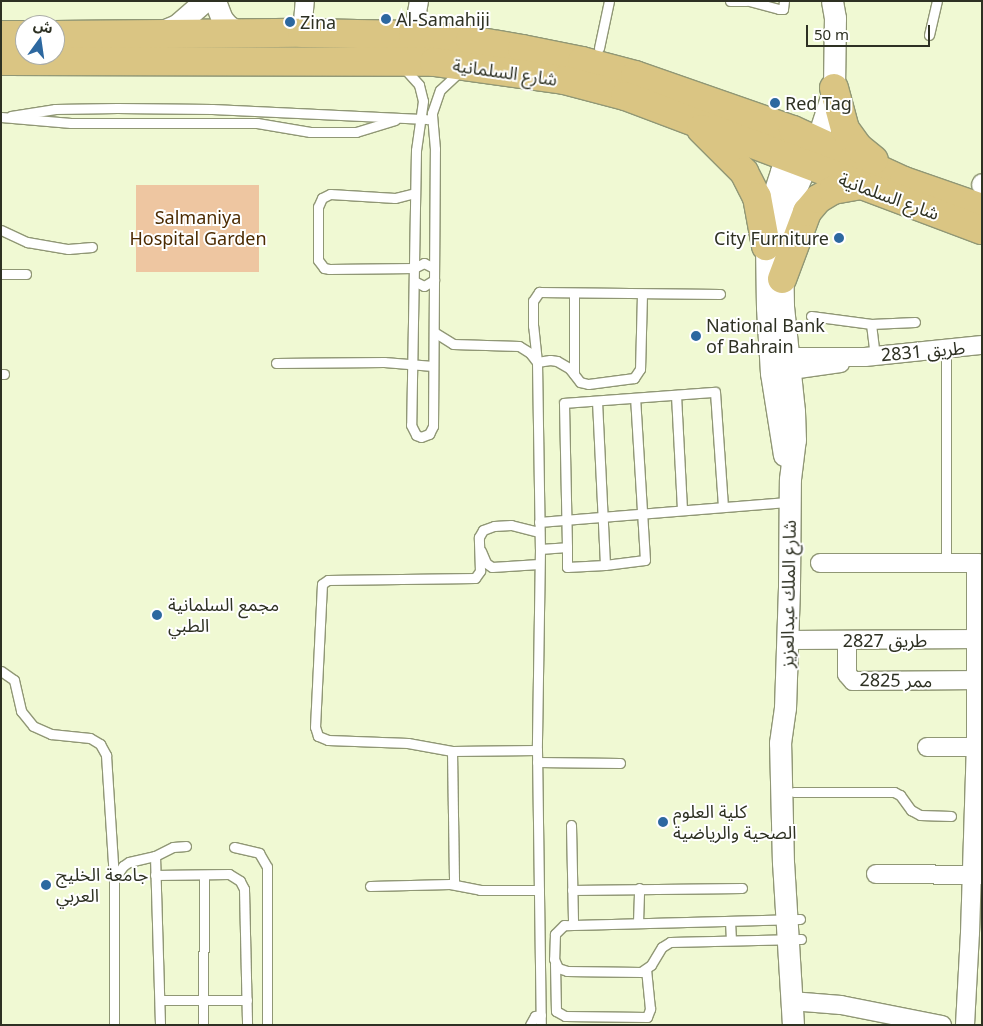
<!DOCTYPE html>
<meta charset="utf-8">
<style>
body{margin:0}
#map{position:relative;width:983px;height:1026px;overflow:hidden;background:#f0f9d3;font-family:"Noto Sans","Noto Sans Arabic",sans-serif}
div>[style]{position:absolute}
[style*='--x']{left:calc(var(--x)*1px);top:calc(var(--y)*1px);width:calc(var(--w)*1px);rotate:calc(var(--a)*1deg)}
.green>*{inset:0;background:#eec6a1;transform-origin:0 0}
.roads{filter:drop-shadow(1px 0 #909775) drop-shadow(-1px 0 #909775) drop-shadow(0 1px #909775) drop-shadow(0 -1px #909775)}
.service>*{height:9px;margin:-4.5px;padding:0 4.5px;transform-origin:4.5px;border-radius:4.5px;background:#fff}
.minor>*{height:18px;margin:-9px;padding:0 9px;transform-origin:9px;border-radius:9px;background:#fff}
.tertiary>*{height:21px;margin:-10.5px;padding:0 10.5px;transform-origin:10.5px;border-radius:10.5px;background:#fff}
.primary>*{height:28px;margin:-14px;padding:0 14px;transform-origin:14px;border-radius:14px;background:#dac583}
.dots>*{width:14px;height:14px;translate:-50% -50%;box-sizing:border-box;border:2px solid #fff;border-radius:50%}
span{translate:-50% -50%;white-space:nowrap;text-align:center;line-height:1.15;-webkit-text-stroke:4px #fff;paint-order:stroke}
.poi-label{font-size:18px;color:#2e3123}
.left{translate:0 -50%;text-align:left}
.right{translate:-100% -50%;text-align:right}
.street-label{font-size:18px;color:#2e3123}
.park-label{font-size:18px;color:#4c2b02}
.frame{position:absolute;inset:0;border:2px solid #2e3123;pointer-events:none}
.north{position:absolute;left:15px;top:15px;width:50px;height:50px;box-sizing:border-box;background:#fff;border:1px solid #abada7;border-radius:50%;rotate:14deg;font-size:14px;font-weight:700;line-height:20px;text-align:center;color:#2e3123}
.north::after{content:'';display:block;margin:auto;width:18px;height:22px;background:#2d68a0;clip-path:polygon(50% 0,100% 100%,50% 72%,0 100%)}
.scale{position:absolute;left:806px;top:25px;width:124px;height:22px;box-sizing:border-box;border:2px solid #2e3123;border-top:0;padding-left:6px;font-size:15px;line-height:18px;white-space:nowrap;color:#2e3123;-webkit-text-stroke:4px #fff;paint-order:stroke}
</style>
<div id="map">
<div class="green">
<i style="left:136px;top:185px;width:123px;height:87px"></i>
</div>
<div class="roads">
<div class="service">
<i style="--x:730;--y:1;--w:16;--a:0"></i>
<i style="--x:749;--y:1;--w:31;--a:15"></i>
<i style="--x:779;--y:9;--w:4;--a:0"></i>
<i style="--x:783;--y:9;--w:8;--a:-83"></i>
<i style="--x:929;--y:35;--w:35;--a:-77"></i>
<i style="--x:599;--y:48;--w:48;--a:-78"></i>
<i style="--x:403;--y:67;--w:24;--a:48"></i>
<i style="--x:419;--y:85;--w:16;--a:76"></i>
<i style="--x:423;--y:101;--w:49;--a:98.1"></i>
<i style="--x:416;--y:150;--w:275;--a:91"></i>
<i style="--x:411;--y:425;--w:11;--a:63"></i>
<i style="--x:416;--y:435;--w:5;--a:22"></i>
<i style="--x:421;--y:437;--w:9;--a:-21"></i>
<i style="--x:429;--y:434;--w:9;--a:-63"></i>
<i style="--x:433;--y:426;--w:277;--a:-89.6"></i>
<i style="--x:435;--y:149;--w:36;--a:-95"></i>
<i style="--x:432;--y:113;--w:24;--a:-71"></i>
<i style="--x:440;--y:90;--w:26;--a:-43"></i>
<i style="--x:11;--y:116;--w:45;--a:-9"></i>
<i style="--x:55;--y:109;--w:62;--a:-0.9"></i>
<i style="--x:117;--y:108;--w:95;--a:0.6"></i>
<i style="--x:212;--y:109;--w:215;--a:2.7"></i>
<i style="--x:1;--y:117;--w:70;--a:4.9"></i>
<i style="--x:71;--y:123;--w:186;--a:0"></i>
<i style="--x:257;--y:123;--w:54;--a:9.6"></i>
<i style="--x:310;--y:132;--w:46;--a:0"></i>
<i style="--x:356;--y:132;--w:41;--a:-17.1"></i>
<i style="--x:415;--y:193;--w:21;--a:166"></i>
<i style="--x:395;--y:198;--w:65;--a:-176.5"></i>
<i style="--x:330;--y:194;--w:9;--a:153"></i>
<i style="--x:322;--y:198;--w:10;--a:114"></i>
<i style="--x:318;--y:207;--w:53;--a:90"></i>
<i style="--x:318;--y:260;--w:10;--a:53"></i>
<i style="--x:324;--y:268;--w:5;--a:11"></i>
<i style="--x:329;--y:269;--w:85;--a:-0.7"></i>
<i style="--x:414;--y:268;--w:11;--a:-27"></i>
<i style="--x:424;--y:263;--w:11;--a:27"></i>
<i style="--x:1;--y:230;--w:29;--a:25"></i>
<i style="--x:27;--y:242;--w:42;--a:9.7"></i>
<i style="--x:68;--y:249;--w:24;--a:-5"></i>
<i style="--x:1;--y:274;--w:25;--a:0"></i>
<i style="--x:414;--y:281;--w:11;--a:27"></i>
<i style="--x:424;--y:286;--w:12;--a:-31"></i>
<i style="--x:642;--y:294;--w:75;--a:91.5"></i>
<i style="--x:640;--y:369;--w:11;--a:124"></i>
<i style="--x:634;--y:378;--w:46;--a:172.6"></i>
<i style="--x:588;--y:384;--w:8;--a:-166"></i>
<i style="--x:580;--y:382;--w:18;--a:-128"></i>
<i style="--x:569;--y:368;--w:14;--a:-150"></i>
<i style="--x:557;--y:361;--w:7;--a:-172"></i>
<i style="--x:550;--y:360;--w:13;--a:171"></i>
<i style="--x:537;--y:362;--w:36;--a:-96"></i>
<i style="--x:533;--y:326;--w:25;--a:-90"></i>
<i style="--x:533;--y:301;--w:11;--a:-56"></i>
<i style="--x:539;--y:292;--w:181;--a:0.6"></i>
<i style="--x:811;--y:316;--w:61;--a:7.6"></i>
<i style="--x:871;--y:324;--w:32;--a:83"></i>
<i style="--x:871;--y:324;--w:44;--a:-2.6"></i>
<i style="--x:434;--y:332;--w:22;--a:32"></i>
<i style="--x:453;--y:344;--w:66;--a:1.7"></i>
<i style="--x:519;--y:346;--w:13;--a:32"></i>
<i style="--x:530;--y:353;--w:11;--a:52"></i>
<i style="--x:537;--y:362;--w:187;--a:89.1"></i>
<i style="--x:540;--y:549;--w:201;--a:90.9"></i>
<i style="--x:537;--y:750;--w:275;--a:89.2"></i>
<i style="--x:946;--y:348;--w:214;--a:90"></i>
<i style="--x:276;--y:363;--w:108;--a:-0.5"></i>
<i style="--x:384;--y:362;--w:49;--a:4.7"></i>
<i style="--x:1;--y:374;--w:3;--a:0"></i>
<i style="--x:574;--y:374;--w:81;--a:-90"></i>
<i style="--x:676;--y:395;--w:115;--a:87"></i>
<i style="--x:597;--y:401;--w:164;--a:87.2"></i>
<i style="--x:605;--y:565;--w:40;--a:-7.1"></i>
<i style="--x:645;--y:560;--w:162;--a:-93.5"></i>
<i style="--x:539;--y:522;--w:252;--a:-4.6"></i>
<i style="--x:567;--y:547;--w:20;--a:90"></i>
<i style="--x:567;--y:567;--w:38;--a:-3"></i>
<i style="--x:540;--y:549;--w:27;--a:-4"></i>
<i style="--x:567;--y:547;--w:144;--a:-91.2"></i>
<i style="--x:564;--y:403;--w:151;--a:-4.2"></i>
<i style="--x:715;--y:392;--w:115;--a:86"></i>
<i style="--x:481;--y:551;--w:13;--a:67"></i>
<i style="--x:486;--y:563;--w:7;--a:34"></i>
<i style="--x:492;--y:567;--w:47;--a:-3.7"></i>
<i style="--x:1;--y:671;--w:16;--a:35"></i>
<i style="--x:14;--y:680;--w:32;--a:77"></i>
<i style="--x:21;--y:711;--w:19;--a:51"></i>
<i style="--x:33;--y:726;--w:20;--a:24"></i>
<i style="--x:51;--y:734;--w:39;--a:6"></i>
<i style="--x:90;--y:738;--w:12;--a:31"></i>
<i style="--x:100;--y:744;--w:13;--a:61"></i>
<i style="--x:106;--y:755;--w:124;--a:86.3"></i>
<i style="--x:114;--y:879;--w:146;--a:90"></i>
<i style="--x:537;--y:750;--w:85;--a:179.3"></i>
<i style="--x:452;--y:751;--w:45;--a:-169.7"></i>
<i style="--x:408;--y:743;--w:80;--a:-177.9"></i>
<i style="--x:328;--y:740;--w:11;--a:-158"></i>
<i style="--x:318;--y:736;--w:9;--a:-108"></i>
<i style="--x:315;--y:727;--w:143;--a:-87.2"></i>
<i style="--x:322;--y:584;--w:7;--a:-34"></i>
<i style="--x:328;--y:580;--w:147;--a:-0.8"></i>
<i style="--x:475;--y:578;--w:9;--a:-54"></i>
<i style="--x:480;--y:571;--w:34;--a:-92"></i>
<i style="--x:479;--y:537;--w:8;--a:-60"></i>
<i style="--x:483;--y:530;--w:12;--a:-20"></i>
<i style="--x:494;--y:526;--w:17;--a:-3"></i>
<i style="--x:511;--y:525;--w:29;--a:14"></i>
<i style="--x:452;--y:751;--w:133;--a:89.1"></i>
<i style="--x:537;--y:762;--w:83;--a:0.7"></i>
<i style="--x:794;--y:792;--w:100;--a:0"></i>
<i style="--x:894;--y:792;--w:7;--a:27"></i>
<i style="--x:900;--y:795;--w:19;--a:54"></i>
<i style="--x:911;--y:810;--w:10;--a:29"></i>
<i style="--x:920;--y:815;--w:31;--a:2"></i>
<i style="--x:571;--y:825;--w:99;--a:88.8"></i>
<i style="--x:234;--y:847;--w:26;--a:13"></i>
<i style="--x:259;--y:853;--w:16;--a:60"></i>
<i style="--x:267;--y:867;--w:158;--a:90"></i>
<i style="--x:155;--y:856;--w:169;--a:88.3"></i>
<i style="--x:155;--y:875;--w:74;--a:-0.8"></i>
<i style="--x:229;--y:874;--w:13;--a:32"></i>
<i style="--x:240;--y:881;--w:9;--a:63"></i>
<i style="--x:244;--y:889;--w:136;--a:88.7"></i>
<i style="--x:114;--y:879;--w:16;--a:-55"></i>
<i style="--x:123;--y:866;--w:7;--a:-34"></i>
<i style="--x:129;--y:862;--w:27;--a:-13"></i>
<i style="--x:155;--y:856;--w:20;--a:-27"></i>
<i style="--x:173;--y:847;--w:13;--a:-4"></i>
<i style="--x:370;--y:886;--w:80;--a:-1.4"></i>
<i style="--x:450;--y:884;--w:31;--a:11"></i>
<i style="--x:480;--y:890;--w:59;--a:0"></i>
<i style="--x:572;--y:890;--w:170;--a:-0.7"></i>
<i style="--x:800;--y:919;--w:236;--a:178.5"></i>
<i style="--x:564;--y:925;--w:13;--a:135"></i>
<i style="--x:555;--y:934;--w:25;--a:92"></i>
<i style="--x:554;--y:959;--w:10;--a:66"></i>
<i style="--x:558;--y:968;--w:9;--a:18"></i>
<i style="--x:567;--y:971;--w:74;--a:0.8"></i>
<i style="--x:641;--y:972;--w:12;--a:-35"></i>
<i style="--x:651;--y:965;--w:21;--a:-59"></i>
<i style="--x:662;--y:947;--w:9;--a:-32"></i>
<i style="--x:670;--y:942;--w:131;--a:-1.3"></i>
<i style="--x:730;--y:921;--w:19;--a:87"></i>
<i style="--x:638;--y:922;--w:34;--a:-88"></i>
<i style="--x:555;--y:964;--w:47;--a:88.8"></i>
<i style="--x:556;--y:1011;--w:10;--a:29"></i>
<i style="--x:565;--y:1016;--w:82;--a:0.7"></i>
<i style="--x:647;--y:1017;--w:9;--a:-69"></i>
<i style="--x:650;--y:1009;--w:40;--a:-95.7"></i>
<i style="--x:160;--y:1000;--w:87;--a:0"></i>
<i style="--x:203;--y:1025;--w:150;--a:-89.6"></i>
<i style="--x:530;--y:1025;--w:10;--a:-61"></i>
<i style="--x:535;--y:1016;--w:6;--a:-9"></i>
</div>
<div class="minor">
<i style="--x:302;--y:33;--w:32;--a:-85"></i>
<i style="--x:413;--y:35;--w:35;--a:-80"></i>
<i style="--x:981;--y:185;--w:2;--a:-63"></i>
<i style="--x:775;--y:357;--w:90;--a:0"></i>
<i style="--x:865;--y:357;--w:118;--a:-5.9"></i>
<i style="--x:777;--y:372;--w:64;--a:-8.1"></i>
<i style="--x:820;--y:563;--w:159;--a:0"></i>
<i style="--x:788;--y:640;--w:194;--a:-0.3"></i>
<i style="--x:847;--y:640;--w:34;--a:90"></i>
<i style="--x:847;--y:674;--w:9;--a:49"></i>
<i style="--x:853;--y:681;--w:129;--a:-0.4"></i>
<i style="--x:927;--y:747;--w:48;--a:0"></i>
<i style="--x:876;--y:874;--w:106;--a:0.5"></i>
<i style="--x:791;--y:1001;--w:50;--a:4.6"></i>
<i style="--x:841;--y:1005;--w:103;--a:11.2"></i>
<i style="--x:965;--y:1025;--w:92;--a:-86.9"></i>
<i style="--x:970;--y:933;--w:191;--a:-88.2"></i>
<i style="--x:976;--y:742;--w:169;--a:-90"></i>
<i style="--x:976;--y:573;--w:10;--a:-73"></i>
</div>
<div class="tertiary">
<i style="--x:215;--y:1;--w:19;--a:69"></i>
<i style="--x:222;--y:19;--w:9;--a:49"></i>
<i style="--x:228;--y:26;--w:18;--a:29"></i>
<i style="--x:158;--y:33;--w:21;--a:-23"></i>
<i style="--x:177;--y:25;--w:37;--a:-41"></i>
<i style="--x:784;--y:455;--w:83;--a:-99"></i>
<i style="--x:771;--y:373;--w:66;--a:-93.5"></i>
<i style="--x:767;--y:307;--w:61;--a:-90.9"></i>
<i style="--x:766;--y:246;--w:54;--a:-81.4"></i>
<i style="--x:774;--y:193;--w:23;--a:-72"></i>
<i style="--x:781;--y:171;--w:16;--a:-63"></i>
<i style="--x:788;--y:157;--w:14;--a:-39"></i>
<i style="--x:793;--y:1025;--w:162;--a:-93.5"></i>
<i style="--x:783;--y:863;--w:120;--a:-91.4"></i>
<i style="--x:780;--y:743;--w:35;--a:-82"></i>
<i style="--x:785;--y:708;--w:122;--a:-88.1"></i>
<i style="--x:789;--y:586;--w:107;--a:-89.5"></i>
<i style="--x:790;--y:479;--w:39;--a:-83"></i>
<i style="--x:795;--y:440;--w:29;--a:-92"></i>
<i style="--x:794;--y:411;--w:106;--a:-96"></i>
<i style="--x:783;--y:306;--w:54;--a:-91.1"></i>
<i style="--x:782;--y:252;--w:53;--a:-80.2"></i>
<i style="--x:791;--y:200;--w:65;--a:-66.6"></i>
<i style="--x:817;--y:140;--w:55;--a:-71.9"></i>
<i style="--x:834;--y:88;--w:70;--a:-89.2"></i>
<i style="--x:835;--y:18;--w:17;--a:-100"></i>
</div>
<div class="primary">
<i style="--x:1;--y:35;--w:24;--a:0"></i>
<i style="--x:55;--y:35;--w:247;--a:-0.5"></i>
<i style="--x:302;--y:33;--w:111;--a:1"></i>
<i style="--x:413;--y:35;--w:57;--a:5"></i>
<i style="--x:470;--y:40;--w:53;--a:9.8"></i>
<i style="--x:522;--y:49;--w:61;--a:11.3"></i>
<i style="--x:582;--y:61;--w:55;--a:14.8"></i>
<i style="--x:635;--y:75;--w:167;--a:19.2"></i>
<i style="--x:793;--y:130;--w:122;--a:24.7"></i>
<i style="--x:904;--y:181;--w:83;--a:19.1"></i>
<i style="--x:1;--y:61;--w:433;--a:0.1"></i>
<i style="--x:434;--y:62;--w:131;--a:7.9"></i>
<i style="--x:564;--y:80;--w:63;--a:14.7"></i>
<i style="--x:625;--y:96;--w:381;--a:20.6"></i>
<i style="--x:834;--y:88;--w:42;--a:75"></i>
<i style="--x:845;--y:129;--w:24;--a:54"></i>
<i style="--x:859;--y:148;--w:19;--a:39"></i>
<i style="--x:701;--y:129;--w:61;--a:45"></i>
<i style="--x:744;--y:172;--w:28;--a:63"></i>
<i style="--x:757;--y:197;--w:50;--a:79.6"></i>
<i style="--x:782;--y:279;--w:72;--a:-69.5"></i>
<i style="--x:807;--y:212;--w:17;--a:-50"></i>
<i style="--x:818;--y:199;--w:17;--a:-31"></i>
<i style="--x:833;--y:190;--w:27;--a:-10"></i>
</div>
</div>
<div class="dots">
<i style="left:386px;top:19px;background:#2d68a0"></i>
<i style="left:290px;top:22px;background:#2d68a0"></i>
<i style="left:775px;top:103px;background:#2d68a0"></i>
<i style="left:839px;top:238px;background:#2d68a0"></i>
<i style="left:696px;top:336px;background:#2d68a0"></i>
<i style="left:157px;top:615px;background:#2d68a0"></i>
<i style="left:663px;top:822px;background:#2d68a0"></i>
<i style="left:46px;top:885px;background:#2d68a0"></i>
</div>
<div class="poi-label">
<span class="left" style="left:396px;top:19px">Al-Samahiji</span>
<span class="left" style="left:300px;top:22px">Zina</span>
<span class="left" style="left:785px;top:103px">Red Tag</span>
<span class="right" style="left:829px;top:238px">City Furniture</span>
<span class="left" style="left:706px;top:336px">National Bank<br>of Bahrain</span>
<span class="left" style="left:168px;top:615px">مجمع السلمانية<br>الطبي</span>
<span class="left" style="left:673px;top:822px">كلية العلوم<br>الصحية والرياضية</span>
<span class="left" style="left:56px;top:885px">جامعة الخليج<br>العربي</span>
</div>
<div class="street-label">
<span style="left:505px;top:72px;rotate:8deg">شارع السلمانية</span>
<span style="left:889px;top:196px;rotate:20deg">شارع السلمانية</span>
<span style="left:923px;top:351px;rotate:-5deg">طريق 2831</span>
<span style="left:788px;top:594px;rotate:-89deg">شارع الملك عبدالعزيز</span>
<span style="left:885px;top:640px">طريق 2827</span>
<span style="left:896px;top:680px;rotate:1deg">ممر 2825</span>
</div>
<div class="park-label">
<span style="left:198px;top:228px">Salmaniya<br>Hospital Garden</span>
</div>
<div class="frame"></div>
<div class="north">ش</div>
<div class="scale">50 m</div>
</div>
